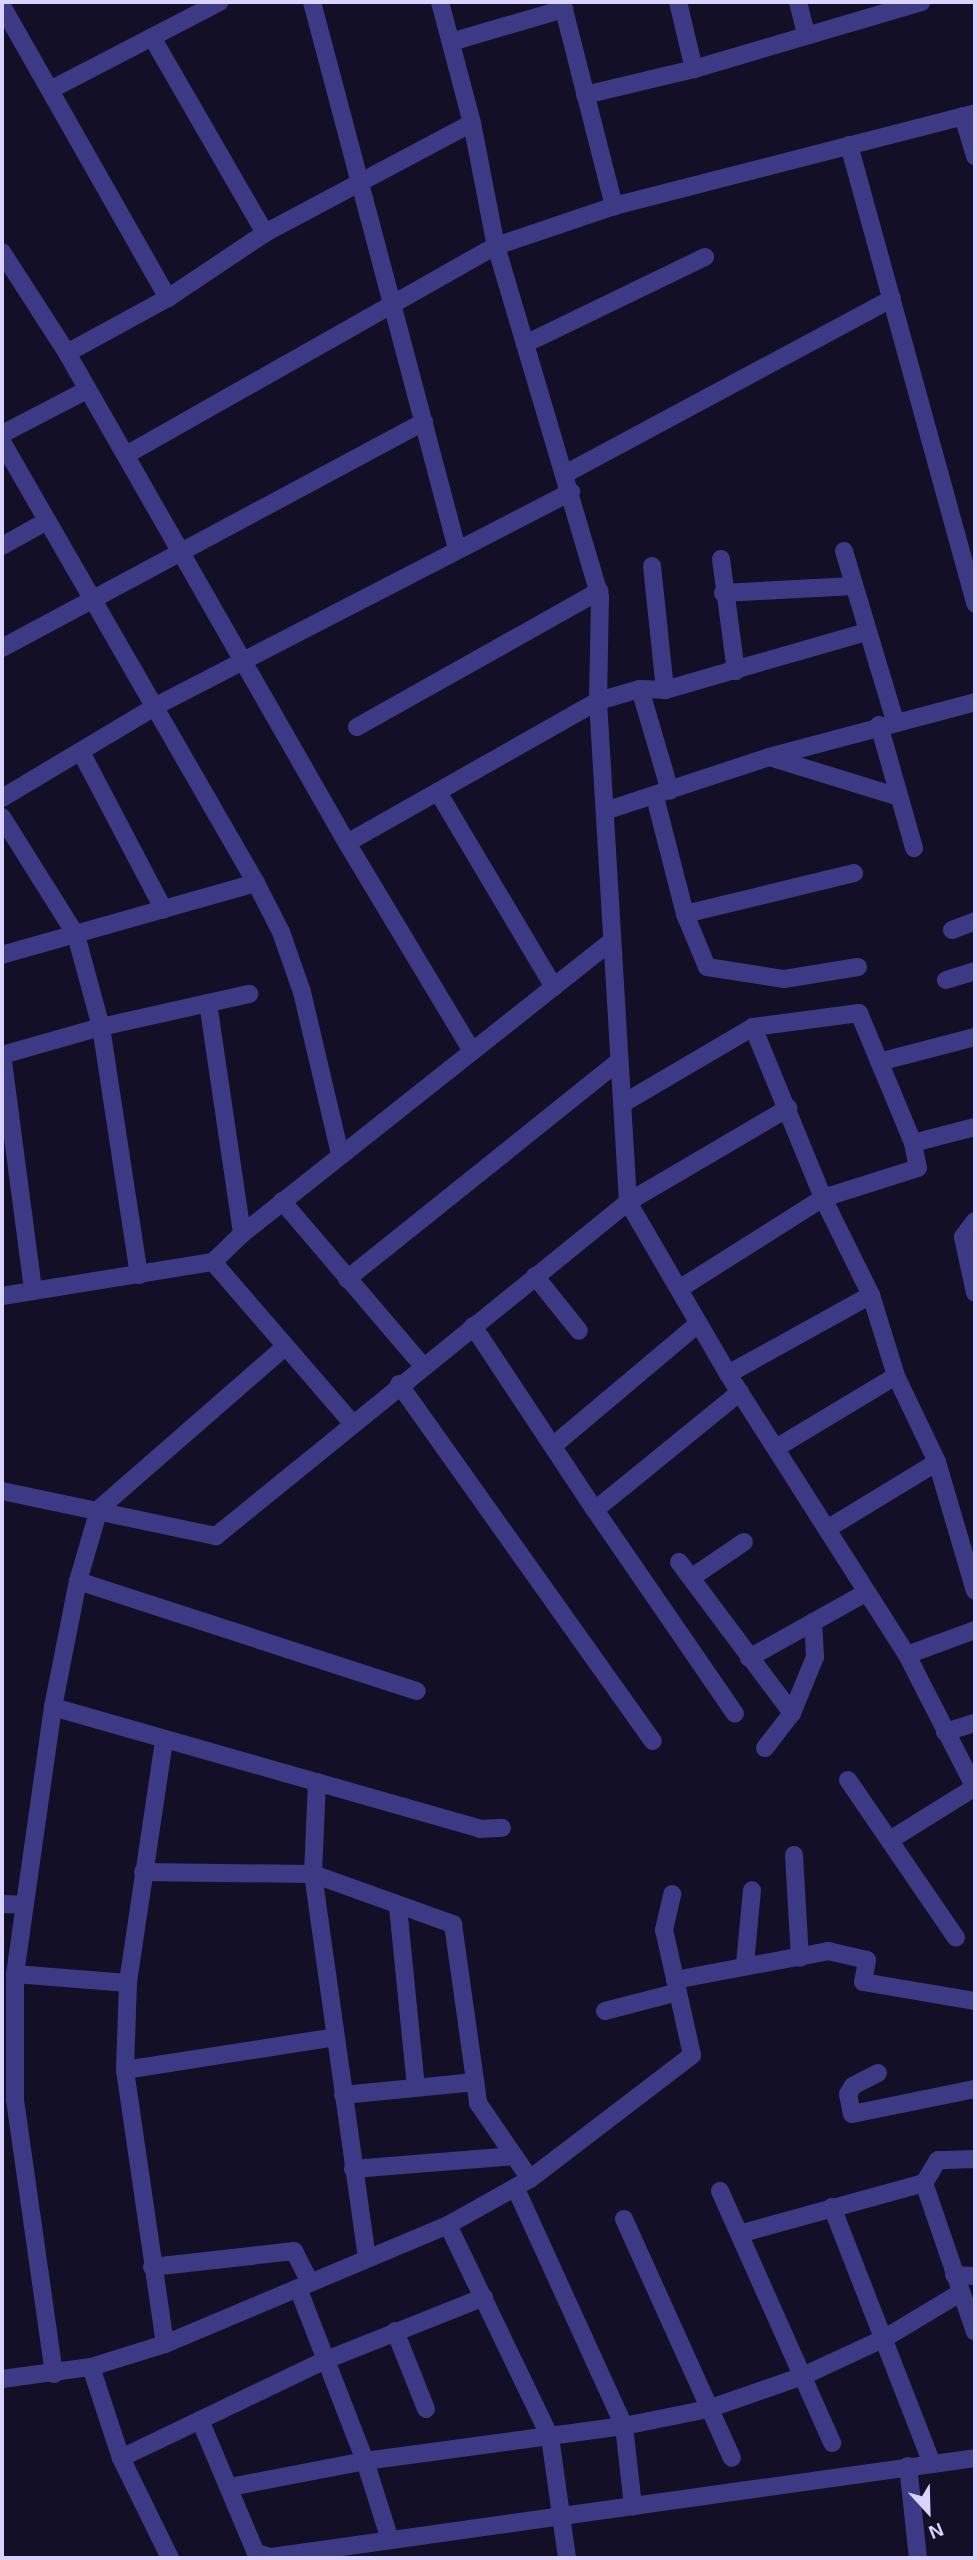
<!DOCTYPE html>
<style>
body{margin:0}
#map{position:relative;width:977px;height:2560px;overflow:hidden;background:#130f26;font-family:Arial,sans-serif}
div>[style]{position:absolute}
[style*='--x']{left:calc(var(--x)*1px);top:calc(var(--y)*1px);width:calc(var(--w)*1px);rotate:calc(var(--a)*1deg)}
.minor>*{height:18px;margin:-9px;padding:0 9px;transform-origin:9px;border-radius:9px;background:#3d3a85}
span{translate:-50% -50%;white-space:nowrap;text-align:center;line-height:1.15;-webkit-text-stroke:5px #130f26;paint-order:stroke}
.frame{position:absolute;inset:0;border:4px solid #d9d4ff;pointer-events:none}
.north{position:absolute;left:893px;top:2476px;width:70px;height:70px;-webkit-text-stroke:5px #130f26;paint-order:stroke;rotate:158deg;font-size:19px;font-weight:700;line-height:28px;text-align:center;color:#d9d4ff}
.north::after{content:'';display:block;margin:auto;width:24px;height:32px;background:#d9d4ff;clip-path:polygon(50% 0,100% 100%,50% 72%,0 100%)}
</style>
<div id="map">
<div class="minor">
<i style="--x:312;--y:2;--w:566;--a:75.15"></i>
<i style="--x:440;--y:2;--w:125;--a:75.2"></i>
<i style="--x:472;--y:123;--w:125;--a:79"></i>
<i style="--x:496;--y:246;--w:366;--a:73.5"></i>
<i style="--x:600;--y:597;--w:104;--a:91.1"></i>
<i style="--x:598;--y:701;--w:502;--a:86.57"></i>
<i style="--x:628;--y:1202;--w:199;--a:59.8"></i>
<i style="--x:728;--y:1374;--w:333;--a:57.5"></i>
<i style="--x:907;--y:1655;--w:149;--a:62.9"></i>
<i style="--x:562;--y:2;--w:211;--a:75.7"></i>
<i style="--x:678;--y:2;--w:69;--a:76.6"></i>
<i style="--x:798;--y:2;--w:34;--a:76"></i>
<i style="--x:2;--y:6;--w:336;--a:60.4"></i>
<i style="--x:153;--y:39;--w:224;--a:60"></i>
<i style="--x:451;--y:42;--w:118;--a:-16.3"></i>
<i style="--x:50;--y:90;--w:191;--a:-27.4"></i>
<i style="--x:585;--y:95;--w:112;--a:-13.4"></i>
<i style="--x:694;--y:69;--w:237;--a:-16.4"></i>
<i style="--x:963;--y:116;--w:42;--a:73.3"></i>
<i style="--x:849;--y:145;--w:476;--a:74.6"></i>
<i style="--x:2;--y:252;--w:120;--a:57.2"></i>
<i style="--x:67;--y:353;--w:564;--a:60.26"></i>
<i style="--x:347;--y:843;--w:243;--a:59"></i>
<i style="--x:525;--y:344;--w:200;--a:-25.8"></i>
<i style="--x:67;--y:353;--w:115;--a:-28.6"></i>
<i style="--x:168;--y:298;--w:117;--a:-33.8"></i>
<i style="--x:265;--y:233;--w:234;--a:-28"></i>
<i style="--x:2;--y:434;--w:96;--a:-27.4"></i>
<i style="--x:2;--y:442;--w:509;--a:60.06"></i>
<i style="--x:256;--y:883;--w:264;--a:164.2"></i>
<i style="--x:126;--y:455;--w:425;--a:-29.5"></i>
<i style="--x:496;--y:246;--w:125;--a:-18.7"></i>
<i style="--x:614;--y:206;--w:373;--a:-14.4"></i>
<i style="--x:565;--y:474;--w:371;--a:-28.2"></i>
<i style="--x:2;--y:546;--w:51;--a:-29.1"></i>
<i style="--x:844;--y:551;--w:177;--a:73.3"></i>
<i style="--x:721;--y:559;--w:113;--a:82.4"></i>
<i style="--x:652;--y:566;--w:125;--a:84"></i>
<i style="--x:723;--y:593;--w:131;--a:-3.1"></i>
<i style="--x:2;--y:648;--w:479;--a:-28.2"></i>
<i style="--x:640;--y:689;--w:106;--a:73.6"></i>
<i style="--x:879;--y:725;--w:128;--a:74.1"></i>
<i style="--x:357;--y:727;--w:278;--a:-29.3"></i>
<i style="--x:81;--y:752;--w:178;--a:62.3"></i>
<i style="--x:769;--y:757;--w:136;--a:17.1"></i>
<i style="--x:438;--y:792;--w:227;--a:59.3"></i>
<i style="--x:655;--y:797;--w:121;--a:75.6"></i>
<i style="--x:685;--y:914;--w:57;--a:67.5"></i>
<i style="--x:707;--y:967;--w:78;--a:8.9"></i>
<i style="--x:784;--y:979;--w:75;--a:-9.2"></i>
<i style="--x:2;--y:798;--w:182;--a:-30.8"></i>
<i style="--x:158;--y:705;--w:465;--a:-27.3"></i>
<i style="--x:605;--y:811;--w:173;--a:-18.2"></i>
<i style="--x:769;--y:757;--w:213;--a:-14.9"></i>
<i style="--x:2;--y:817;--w:139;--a:57.9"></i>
<i style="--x:76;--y:935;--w:95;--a:74.8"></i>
<i style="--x:101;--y:1027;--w:251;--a:81.3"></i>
<i style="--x:347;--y:843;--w:288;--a:-29.5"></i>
<i style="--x:598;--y:701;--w:44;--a:-15.9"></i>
<i style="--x:640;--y:689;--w:25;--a:2"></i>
<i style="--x:665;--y:690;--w:209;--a:-16.1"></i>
<i style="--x:256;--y:883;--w:55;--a:63"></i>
<i style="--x:281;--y:932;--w:64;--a:70.7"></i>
<i style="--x:302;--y:992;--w:166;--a:76.8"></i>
<i style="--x:685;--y:914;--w:174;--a:-13.6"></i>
<i style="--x:952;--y:930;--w:25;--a:-21"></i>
<i style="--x:946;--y:980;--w:30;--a:-17"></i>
<i style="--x:208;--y:1003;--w:233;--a:81.6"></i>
<i style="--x:242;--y:1234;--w:40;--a:136"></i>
<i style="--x:753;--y:1027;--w:185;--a:67.7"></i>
<i style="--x:823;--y:1198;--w:108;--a:63.7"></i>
<i style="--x:871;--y:1295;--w:85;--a:72.8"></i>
<i style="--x:896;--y:1376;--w:95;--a:64.5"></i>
<i style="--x:937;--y:1462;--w:134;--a:73.6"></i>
<i style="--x:2;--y:1054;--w:239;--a:82.5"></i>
<i style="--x:2;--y:1055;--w:103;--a:-15.8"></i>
<i style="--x:101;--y:1027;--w:152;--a:-12.6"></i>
<i style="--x:879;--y:1062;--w:99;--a:-14.6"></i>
<i style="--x:622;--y:1104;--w:152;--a:-30.4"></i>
<i style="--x:753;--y:1027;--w:107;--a:-7.5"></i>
<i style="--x:859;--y:1013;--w:141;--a:67.4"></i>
<i style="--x:913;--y:1143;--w:25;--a:79"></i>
<i style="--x:918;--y:1168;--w:100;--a:162.5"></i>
<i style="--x:823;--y:1198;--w:170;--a:147.7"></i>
<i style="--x:913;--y:1143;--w:64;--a:-14.5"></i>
<i style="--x:282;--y:1201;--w:216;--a:49.5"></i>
<i style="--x:975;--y:1221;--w:20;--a:127"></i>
<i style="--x:963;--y:1237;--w:57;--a:77.9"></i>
<i style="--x:242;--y:1234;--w:472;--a:-38.4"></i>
<i style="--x:535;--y:1276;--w:70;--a:51.3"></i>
<i style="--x:347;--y:1279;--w:349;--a:-38.7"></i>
<i style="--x:2;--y:1296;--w:214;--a:-9.2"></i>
<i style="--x:213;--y:1262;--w:213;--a:49.2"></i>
<i style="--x:473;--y:1326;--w:221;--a:56.5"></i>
<i style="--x:595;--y:1510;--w:187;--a:-39.1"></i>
<i style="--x:728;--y:1374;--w:163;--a:-28.9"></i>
<i style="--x:399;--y:1384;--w:438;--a:54.6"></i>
<i style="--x:554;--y:1445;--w:189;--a:-40.1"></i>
<i style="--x:776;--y:1448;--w:140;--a:-31"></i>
<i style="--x:2;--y:1491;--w:219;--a:11.9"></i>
<i style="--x:216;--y:1536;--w:530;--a:-39.03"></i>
<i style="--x:628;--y:1202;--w:186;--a:-30.4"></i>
<i style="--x:595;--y:1510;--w:247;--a:55.5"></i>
<i style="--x:827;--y:1529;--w:129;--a:-31.3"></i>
<i style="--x:679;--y:1562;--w:189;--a:53.2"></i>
<i style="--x:691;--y:1578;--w:64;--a:-34.2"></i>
<i style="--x:78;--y:1581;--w:356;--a:18"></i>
<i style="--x:907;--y:1655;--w:72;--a:-20.2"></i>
<i style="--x:749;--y:1658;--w:135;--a:-29.2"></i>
<i style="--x:53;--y:1707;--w:444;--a:15.9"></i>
<i style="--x:480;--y:1829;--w:22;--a:-3"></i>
<i style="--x:945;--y:1732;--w:31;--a:-17"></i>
<i style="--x:164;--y:1741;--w:245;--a:98.5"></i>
<i style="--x:128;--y:1983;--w:87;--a:92"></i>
<i style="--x:125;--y:2070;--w:277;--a:81.7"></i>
<i style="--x:765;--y:1748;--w:44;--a:-52.4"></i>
<i style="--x:792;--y:1713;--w:61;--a:-67.7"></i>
<i style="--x:815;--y:1657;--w:35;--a:-93"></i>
<i style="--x:848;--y:1780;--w:191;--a:55.6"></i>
<i style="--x:317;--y:1782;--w:92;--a:92.5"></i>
<i style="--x:313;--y:1874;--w:387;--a:82"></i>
<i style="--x:890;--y:1840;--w:100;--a:-31.9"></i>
<i style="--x:794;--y:1855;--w:103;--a:86.7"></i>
<i style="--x:143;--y:1872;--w:170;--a:0.7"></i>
<i style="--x:313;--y:1874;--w:149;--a:19.7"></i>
<i style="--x:453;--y:1924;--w:181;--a:82"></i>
<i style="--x:478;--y:2103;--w:92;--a:55.6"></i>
<i style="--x:2;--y:1904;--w:23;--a:2"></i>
<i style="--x:398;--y:1907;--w:181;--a:84.3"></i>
<i style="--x:745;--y:1964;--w:74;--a:-84.6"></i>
<i style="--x:15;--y:1974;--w:113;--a:4.6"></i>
<i style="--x:675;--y:1980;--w:156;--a:-10.7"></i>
<i style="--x:828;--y:1951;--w:40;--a:13"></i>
<i style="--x:867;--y:1960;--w:22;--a:100"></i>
<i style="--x:863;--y:1982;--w:114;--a:9.6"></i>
<i style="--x:605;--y:2011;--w:75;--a:-14.6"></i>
<i style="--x:125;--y:2070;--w:213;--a:-8.9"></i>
<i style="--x:878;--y:2073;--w:28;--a:153"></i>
<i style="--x:853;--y:2086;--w:9;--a:122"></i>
<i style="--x:848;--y:2094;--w:20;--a:79"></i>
<i style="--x:852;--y:2114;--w:126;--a:-11.5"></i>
<i style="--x:343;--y:2095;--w:133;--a:-5.6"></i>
<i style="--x:975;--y:2159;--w:37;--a:178"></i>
<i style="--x:938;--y:2160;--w:27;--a:121"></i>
<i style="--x:924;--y:2183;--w:157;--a:71.1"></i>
<i style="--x:353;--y:2169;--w:162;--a:-4.6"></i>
<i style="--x:516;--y:2189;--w:260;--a:65.5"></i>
<i style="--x:624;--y:2426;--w:81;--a:83.6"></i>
<i style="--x:720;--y:2191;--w:276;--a:66"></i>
<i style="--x:832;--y:2207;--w:275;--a:68.7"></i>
<i style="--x:624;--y:2219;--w:262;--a:65.7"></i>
<i style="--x:448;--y:2225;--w:235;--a:64.3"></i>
<i style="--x:550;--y:2437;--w:122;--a:82"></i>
<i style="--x:739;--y:2234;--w:192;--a:-15.4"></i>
<i style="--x:152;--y:2267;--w:143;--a:-6.4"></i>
<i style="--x:294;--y:2251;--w:35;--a:63"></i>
<i style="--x:954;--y:2275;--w:21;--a:3"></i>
<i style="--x:298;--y:2288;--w:186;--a:68.8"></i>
<i style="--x:365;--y:2461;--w:83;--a:72.4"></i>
<i style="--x:395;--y:2331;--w:84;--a:68.3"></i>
<i style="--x:91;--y:2367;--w:96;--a:71.8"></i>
<i style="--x:121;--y:2458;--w:111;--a:63.9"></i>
<i style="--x:54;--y:2374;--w:277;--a:-98.1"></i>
<i style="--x:15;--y:2100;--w:126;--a:-90"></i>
<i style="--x:15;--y:1974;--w:270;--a:-81.9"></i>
<i style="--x:53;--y:1707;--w:128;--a:-78.8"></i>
<i style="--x:78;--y:1581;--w:75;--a:-73.7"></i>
<i style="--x:99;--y:1509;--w:247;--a:-41.1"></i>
<i style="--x:2;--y:2379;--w:90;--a:-7.7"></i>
<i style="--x:91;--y:2367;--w:77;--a:-17.3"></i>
<i style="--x:165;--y:2344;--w:307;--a:-22.8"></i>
<i style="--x:448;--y:2225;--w:94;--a:-29.3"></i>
<i style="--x:530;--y:2179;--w:204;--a:-37.4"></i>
<i style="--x:692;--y:2055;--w:128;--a:-102.6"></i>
<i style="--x:664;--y:1930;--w:37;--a:-77"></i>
<i style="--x:200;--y:2420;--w:144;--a:67.2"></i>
<i style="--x:256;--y:2553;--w:16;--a:15"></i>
<i style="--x:271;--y:2557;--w:711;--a:-8"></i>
<i style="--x:121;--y:2458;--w:227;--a:-25.6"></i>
<i style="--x:326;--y:2360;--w:170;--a:-21.7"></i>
<i style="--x:908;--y:2466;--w:93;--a:83.8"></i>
<i style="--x:230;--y:2487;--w:137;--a:-10.9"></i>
<i style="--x:365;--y:2461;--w:261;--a:-7.7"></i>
<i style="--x:624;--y:2426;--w:86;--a:-11.4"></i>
<i style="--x:708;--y:2409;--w:101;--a:-19.2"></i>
<i style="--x:803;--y:2376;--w:90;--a:-24.9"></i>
<i style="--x:885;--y:2338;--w:87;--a:-31"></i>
</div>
<div class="frame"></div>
<div class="north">N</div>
</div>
